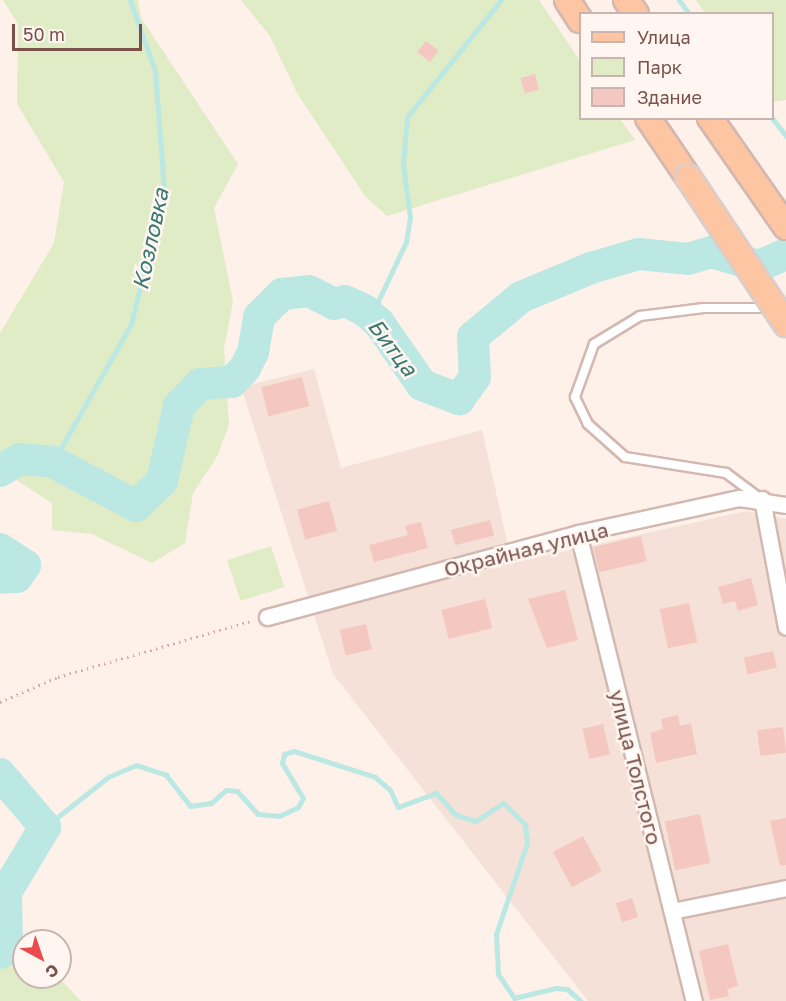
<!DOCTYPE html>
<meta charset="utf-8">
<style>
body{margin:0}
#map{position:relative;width:786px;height:1001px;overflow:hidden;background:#fdf1e9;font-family:"Golos Text",sans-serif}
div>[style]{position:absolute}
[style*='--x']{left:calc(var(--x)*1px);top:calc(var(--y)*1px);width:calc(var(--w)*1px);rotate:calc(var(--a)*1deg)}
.residential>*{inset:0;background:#f5e1d7}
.green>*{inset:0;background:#dfecc6;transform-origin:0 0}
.stream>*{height:5px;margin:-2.5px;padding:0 2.5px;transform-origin:2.5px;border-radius:2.5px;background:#bce8e4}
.river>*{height:32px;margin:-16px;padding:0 16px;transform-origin:16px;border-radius:16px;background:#bce8e4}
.building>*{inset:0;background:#f4c8c0;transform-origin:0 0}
.path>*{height:3px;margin-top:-1.5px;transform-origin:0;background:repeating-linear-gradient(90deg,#daaaa2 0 1.5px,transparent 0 6px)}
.roads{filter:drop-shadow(2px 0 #d3b8b1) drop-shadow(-2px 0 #d3b8b1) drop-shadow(0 2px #d3b8b1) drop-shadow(0 -2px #d3b8b1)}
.lane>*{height:8px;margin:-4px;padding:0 4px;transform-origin:4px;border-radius:4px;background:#fff}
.street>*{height:15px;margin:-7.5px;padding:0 7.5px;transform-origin:7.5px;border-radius:7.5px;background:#fff}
.primary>*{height:24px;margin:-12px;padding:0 12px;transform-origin:12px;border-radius:12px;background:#fdc5a1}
.bridges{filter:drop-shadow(2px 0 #dacecd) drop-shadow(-2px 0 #dacecd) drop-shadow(0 2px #dacecd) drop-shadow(0 -2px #dacecd)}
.primary-bridge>*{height:24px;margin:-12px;padding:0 12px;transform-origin:12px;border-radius:12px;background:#fdc5a1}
span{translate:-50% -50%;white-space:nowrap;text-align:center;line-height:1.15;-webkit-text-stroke:5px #fff6f1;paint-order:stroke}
.street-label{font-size:21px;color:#7a514b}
.water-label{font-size:22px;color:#3a7873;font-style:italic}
.legend{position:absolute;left:579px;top:12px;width:195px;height:108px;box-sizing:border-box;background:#fff6f1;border:2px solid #cab4af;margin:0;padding:8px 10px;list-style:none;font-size:18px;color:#7a514b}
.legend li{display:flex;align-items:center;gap:12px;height:30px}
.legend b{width:30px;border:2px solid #cab4af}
.north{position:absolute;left:12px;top:929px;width:60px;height:60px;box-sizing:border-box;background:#fff6f1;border:2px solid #cab4af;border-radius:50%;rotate:140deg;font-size:16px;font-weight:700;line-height:24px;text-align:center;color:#7a514b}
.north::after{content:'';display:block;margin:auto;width:21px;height:27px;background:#eb4b4d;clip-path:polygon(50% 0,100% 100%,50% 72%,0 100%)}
.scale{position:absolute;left:12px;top:24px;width:130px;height:27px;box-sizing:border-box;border:3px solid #7a514b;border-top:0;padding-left:8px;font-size:18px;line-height:21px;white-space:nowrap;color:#7a514b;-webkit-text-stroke:4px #fff6f1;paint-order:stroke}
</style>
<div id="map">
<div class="residential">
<i style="clip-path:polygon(314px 369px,341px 468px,482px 430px,512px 563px,746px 511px,786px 519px,786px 1001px,588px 1001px,333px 674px,241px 387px)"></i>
</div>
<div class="green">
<i style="clip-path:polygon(3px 0,138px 0,141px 18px,238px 164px,214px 208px,233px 301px,224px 349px,229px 424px,218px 455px,193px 493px,185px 543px,152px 563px,92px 534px,52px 530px,52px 503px,13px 478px,0 452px,0 333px,54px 243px,64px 182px,17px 104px,18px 24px)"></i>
<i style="clip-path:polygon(241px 0,539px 0,580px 61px,580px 118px,620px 119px,635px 140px,387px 216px,365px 196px,297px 93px,270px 36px)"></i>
<i style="clip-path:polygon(696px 0,786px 0,786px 100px,773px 102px,772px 14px,705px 13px)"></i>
<i style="left:271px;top:546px;width:43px;height:46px;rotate:72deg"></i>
<i style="clip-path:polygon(32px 935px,39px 941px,24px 941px,24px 977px,58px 977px,81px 1001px,0 1001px,0 967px,18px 939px)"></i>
</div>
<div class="stream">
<i style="--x:679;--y:0;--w:17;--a:54"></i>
<i style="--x:772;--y:118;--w:23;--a:52"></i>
<i style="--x:371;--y:316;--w:82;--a:-64.7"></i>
<i style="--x:406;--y:242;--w:25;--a:-81"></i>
<i style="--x:410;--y:217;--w:53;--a:-97.5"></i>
<i style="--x:403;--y:164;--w:47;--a:-85.1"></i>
<i style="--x:407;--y:117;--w:150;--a:-51.2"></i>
<i style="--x:53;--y:462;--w:159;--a:-60.5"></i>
<i style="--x:131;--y:324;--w:138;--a:-76.2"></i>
<i style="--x:164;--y:190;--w:119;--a:-94.3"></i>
<i style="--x:155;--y:71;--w:75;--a:-109.4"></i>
<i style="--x:45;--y:827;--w:80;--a:-38.4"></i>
<i style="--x:108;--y:777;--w:30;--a:-23"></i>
<i style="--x:136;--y:765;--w:32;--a:18"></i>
<i style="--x:166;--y:775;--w:39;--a:52"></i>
<i style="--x:190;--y:806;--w:21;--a:-8"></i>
<i style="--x:211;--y:803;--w:20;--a:-41"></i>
<i style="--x:226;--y:790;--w:11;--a:5"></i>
<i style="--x:237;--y:791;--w:31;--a:48"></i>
<i style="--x:258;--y:814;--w:21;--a:5"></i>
<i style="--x:279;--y:816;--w:21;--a:-25"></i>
<i style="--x:298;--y:807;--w:10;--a:-61"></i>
<i style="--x:303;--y:798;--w:41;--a:-121"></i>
<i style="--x:282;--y:763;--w:9;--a:-77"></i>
<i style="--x:284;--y:754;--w:10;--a:-17"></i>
<i style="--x:294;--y:751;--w:85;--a:17.8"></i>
<i style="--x:375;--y:777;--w:20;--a:41"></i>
<i style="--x:390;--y:790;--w:19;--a:65"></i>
<i style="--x:398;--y:807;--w:40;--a:-20.2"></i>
<i style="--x:436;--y:793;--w:30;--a:48"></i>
<i style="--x:456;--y:815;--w:21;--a:17"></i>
<i style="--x:476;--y:821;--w:32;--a:-34"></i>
<i style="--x:503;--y:803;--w:30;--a:44"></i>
<i style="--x:525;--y:824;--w:19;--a:84"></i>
<i style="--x:527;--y:843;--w:96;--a:108.8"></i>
<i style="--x:496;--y:934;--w:40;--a:87.1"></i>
<i style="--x:498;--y:974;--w:29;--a:56"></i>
<i style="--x:514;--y:998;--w:43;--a:-13.4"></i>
<i style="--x:556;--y:988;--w:11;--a:5"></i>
<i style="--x:567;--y:989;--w:18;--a:41"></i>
</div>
<div class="river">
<i style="--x:0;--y:471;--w:23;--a:-31"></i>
<i style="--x:20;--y:459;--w:33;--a:5"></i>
<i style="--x:53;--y:462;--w:94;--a:27.9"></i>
<i style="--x:136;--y:506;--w:36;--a:-44"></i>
<i style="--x:162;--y:481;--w:77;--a:-77.2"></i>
<i style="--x:179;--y:406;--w:30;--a:-46"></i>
<i style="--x:200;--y:384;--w:32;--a:-4"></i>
<i style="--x:232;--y:382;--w:19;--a:-47"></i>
<i style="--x:245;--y:368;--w:18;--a:-63"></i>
<i style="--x:253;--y:352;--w:36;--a:-80"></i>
<i style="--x:259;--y:317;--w:33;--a:-45"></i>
<i style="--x:282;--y:294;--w:27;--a:-6"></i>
<i style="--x:309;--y:291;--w:28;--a:27"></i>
<i style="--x:334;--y:304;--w:11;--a:-15"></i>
<i style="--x:345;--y:301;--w:21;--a:25"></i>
<i style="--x:364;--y:310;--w:20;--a:41"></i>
<i style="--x:379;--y:323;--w:75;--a:55.3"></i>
<i style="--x:422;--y:385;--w:40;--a:21"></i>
<i style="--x:459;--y:399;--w:27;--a:-54"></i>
<i style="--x:475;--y:377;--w:40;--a:-92.9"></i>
<i style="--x:473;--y:337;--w:62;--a:-39.8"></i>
<i style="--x:521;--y:297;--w:76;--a:-22.5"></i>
<i style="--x:591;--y:268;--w:50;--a:-16.3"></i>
<i style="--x:639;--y:254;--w:49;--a:5.8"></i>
<i style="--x:688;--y:259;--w:24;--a:-17"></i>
<i style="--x:711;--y:252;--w:50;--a:16.3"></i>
<i style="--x:759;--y:266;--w:30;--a:-24"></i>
<i style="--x:0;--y:549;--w:30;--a:33"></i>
<i style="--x:25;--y:565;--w:14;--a:124"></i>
<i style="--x:17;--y:577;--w:17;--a:177"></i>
<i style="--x:0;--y:774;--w:70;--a:49.7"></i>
<i style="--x:45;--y:827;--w:76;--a:121"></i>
<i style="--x:6;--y:892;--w:57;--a:89"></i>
<i style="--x:7;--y:949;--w:8;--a:150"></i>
</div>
<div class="building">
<i style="left:426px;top:41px;width:16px;height:14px;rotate:38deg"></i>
<i style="left:535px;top:74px;width:16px;height:15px;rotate:75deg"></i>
<i style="left:302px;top:377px;width:30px;height:42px;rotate:76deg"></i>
<i style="left:329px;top:501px;width:31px;height:33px;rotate:75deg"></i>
<i style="left:490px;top:520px;width:16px;height:40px;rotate:76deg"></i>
<i style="clip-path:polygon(421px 522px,428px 548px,374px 562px,369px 545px,408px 535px,405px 526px)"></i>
<i style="left:641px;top:536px;width:26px;height:49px;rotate:77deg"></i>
<i style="clip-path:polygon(751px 578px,758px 605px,738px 611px,735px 601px,723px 604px,718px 587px)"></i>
<i style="clip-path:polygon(565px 590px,578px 640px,547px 648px,528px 599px)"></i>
<i style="left:485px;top:599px;width:30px;height:45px;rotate:76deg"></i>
<i style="left:689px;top:603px;width:40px;height:30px;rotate:78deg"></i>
<i style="left:366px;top:624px;width:26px;height:27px;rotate:77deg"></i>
<i style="left:773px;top:651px;width:17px;height:30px;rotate:77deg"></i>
<i style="clip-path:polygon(678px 715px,680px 726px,691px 723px,697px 754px,656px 763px,650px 733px,663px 729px,661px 719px)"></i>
<i style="left:603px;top:724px;width:31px;height:21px;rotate:77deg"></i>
<i style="left:783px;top:727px;width:26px;height:26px;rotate:83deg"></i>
<i style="left:700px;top:814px;width:50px;height:36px;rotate:78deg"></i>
<i style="clip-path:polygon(786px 818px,786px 865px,780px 866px,770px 821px)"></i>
<i style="left:583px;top:836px;width:40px;height:34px;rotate:62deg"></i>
<i style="left:632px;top:898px;width:20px;height:17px;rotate:72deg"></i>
<i style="clip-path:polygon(728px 944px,738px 986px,727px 989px,729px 996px,710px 1000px,699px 951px)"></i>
</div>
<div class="path">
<i style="--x:0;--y:702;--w:63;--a:-23.3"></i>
<i style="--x:58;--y:677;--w:204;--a:-16.2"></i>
</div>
<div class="roads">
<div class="lane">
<i style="--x:761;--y:499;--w:44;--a:-143.4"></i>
<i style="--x:726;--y:473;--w:102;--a:-171"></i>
<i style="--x:625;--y:457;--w:50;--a:-138.3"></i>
<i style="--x:588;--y:424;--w:30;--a:-116"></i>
<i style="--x:575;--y:397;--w:56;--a:-70.3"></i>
<i style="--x:594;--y:344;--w:54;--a:-31.3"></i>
<i style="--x:640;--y:316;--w:64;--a:-7.2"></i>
<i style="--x:703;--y:308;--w:66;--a:0"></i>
</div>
<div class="street">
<i style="--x:762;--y:499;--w:130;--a:79.4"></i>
<i style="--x:578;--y:533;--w:482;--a:76.1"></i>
<i style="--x:267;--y:617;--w:322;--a:-15.1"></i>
<i style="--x:578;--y:533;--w:165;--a:-12.3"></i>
<i style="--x:739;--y:498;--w:48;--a:8.5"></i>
<i style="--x:672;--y:911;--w:116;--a:-11.4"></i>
</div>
<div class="primary">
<i style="--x:567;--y:0;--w:24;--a:57"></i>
<i style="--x:626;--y:0;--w:17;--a:54"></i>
<i style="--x:648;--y:118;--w:71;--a:55.9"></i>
<i style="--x:710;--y:118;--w:133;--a:55.1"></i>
</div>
</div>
<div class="bridges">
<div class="primary-bridge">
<i style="--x:688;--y:177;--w:177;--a:56.3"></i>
</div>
</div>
<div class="street-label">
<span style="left:526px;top:549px;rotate:-14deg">Окрайная улица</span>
<span style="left:636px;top:767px;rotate:76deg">улица Толстого</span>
</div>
<div class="water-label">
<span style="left:150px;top:239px;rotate:-78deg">Козловка</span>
<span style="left:393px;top:347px;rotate:53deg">Битца</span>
</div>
<ul class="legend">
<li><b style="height:8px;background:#fdc5a1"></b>Улица</li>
<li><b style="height:16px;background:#dfecc6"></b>Парк</li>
<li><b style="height:16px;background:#f4c8c0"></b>Здание</li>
</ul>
<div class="north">С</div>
<div class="scale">50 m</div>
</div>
